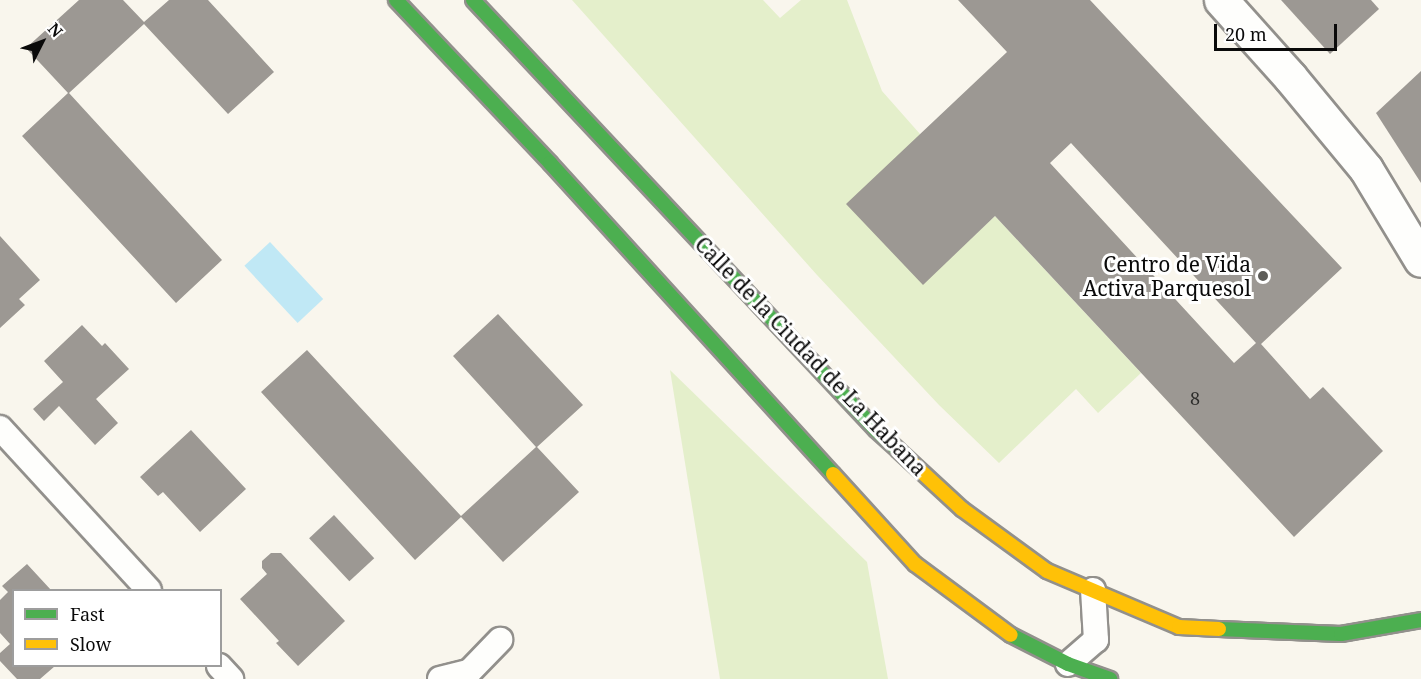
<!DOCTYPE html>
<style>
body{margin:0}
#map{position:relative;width:1421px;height:679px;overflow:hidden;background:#f9f6ed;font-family:"Noto Serif",serif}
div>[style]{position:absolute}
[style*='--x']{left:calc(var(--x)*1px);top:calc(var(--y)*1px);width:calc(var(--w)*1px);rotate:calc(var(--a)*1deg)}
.green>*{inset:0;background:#e4efcb}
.water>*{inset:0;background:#c0e8f5;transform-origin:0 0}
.building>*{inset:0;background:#9c9893;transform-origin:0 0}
.roads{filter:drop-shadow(2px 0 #92908c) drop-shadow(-2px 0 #92908c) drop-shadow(0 2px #92908c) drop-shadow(0 -2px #92908c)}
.lane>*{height:24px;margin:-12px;padding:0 12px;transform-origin:12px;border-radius:12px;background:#fefefc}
.street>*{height:33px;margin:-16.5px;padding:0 16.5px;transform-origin:16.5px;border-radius:16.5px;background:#fefefc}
.fast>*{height:14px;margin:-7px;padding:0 7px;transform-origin:7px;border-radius:7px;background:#4caf50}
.slow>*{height:14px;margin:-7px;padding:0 7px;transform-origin:7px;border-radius:7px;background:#ffc107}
.dots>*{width:16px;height:16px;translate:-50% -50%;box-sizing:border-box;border:3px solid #fff;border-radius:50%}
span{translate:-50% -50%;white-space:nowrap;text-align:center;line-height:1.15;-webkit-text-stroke:6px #fff;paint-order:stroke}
.number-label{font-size:18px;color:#2e2e2c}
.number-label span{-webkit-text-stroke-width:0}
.poi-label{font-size:21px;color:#0a0a0a}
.right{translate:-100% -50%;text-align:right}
.street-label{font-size:21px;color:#0a0a0a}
.legend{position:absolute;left:12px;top:589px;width:210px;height:78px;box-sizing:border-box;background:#fff;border:2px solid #9d9d9d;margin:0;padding:8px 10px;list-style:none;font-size:18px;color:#0a0a0a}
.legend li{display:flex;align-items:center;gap:12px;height:30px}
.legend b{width:30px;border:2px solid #9d9d9d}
.north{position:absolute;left:12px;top:12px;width:60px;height:60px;-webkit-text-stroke:4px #fff;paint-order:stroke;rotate:48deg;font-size:16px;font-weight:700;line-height:24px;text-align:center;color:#0a0a0a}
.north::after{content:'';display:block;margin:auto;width:21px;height:27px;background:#0a0a0a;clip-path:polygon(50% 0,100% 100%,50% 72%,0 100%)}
.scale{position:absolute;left:1214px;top:24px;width:123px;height:27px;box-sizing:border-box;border:3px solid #0a0a0a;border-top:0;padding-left:8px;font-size:18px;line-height:21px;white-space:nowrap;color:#0a0a0a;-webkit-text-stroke:4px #fff;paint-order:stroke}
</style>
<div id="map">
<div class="green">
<i style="clip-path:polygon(572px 0,763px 0,780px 18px,801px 0,847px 0,882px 91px,920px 134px,923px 284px,995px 216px,1141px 373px,1098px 413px,1076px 389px,999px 463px,939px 405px,817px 275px)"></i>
<i style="clip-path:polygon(670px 370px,867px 562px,888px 679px,720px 679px)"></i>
</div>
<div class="water">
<i style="left:270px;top:242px;width:78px;height:35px;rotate:47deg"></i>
</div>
<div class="building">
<i style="clip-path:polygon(79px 0,123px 0,144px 22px,169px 0,208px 0,274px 72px,228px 114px,144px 24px,69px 93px,222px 260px,176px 303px,22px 136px,68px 93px,26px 48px)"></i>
<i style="clip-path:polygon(evenodd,958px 0,1090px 0,1342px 268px,1261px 344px,1310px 399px,1323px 387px,1383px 451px,1294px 537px,995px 216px,923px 285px,846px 204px,1007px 52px,958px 0,1071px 143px,1256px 343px,1234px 363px,1050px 163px,1071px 143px)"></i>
<i style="clip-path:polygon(1281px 0,1371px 0,1379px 9px,1330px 54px)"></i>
<i style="clip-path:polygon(1421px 71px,1421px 183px,1376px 113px)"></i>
<i style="clip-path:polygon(0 236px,40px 280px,19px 299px,25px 305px,0 328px)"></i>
<i style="clip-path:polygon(498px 314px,583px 405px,537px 447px,579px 492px,503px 562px,461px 517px,415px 560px,261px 392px,307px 350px,461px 516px,536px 447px,453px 356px)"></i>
<i style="clip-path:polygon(82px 325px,102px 346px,105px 343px,129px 369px,96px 399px,118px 423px,95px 445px,59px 406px,44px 421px,33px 409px,63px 382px,44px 361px)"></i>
<i style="clip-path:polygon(191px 430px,246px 489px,200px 532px,163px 492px,158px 496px,140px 477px)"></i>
<i style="left:334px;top:515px;width:59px;height:34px;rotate:47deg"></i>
<i style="clip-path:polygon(271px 553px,281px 553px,345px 621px,298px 666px,276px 643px,279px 641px,240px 599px,267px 574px,262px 568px,262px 561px)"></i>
<i style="clip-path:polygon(27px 564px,51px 590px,14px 590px,14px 666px,55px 666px,40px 679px,17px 679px,0 661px,0 653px,10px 644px,0 633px,0 600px,8px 592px,2px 586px)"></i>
</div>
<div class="roads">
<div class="lane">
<i style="--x:0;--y:428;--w:220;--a:47.4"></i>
<i style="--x:1068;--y:664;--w:37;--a:-41"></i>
<i style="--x:1096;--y:640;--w:50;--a:-93.4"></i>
<i style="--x:219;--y:666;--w:18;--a:47"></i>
<i style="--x:440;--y:679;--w:30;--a:-14"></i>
<i style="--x:469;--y:672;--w:45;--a:-45.9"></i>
</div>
<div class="street">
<i style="--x:1221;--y:0;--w:103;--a:48.1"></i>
<i style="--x:1290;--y:77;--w:119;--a:50.4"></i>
<i style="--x:1366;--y:169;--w:106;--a:58.9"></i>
</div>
<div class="fast">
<i style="--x:396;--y:0;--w:224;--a:46.6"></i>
<i style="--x:550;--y:163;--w:420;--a:47.7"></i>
<i style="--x:473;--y:0;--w:589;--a:46.86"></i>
<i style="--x:876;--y:430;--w:30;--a:42"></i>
<i style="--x:1219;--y:629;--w:122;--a:2.3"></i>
<i style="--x:1341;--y:634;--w:81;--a:-9.9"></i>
<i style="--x:1011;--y:635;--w:64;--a:27"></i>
<i style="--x:1068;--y:664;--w:45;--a:19.7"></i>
</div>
<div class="slow">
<i style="--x:898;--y:450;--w:87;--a:42.7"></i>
<i style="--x:962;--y:509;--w:105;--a:36.1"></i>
<i style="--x:1047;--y:571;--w:143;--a:23"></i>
<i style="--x:1179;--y:627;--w:40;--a:2.9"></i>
<i style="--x:833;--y:474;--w:122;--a:47.7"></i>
<i style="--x:915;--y:564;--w:119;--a:36.5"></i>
</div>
</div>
<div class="dots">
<i style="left:1263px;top:276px;background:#5e5d59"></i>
</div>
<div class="number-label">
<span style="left:1195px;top:398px">8</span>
</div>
<div class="poi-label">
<span class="right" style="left:1251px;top:276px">Centro de Vida<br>Activa Parquesol</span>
</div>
<div class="street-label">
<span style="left:811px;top:356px;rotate:46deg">Calle de la Ciudad de La Habana</span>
</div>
<ul class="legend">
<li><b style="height:8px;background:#4caf50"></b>Fast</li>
<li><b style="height:8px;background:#ffc107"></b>Slow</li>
</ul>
<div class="north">N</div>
<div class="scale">20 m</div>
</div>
